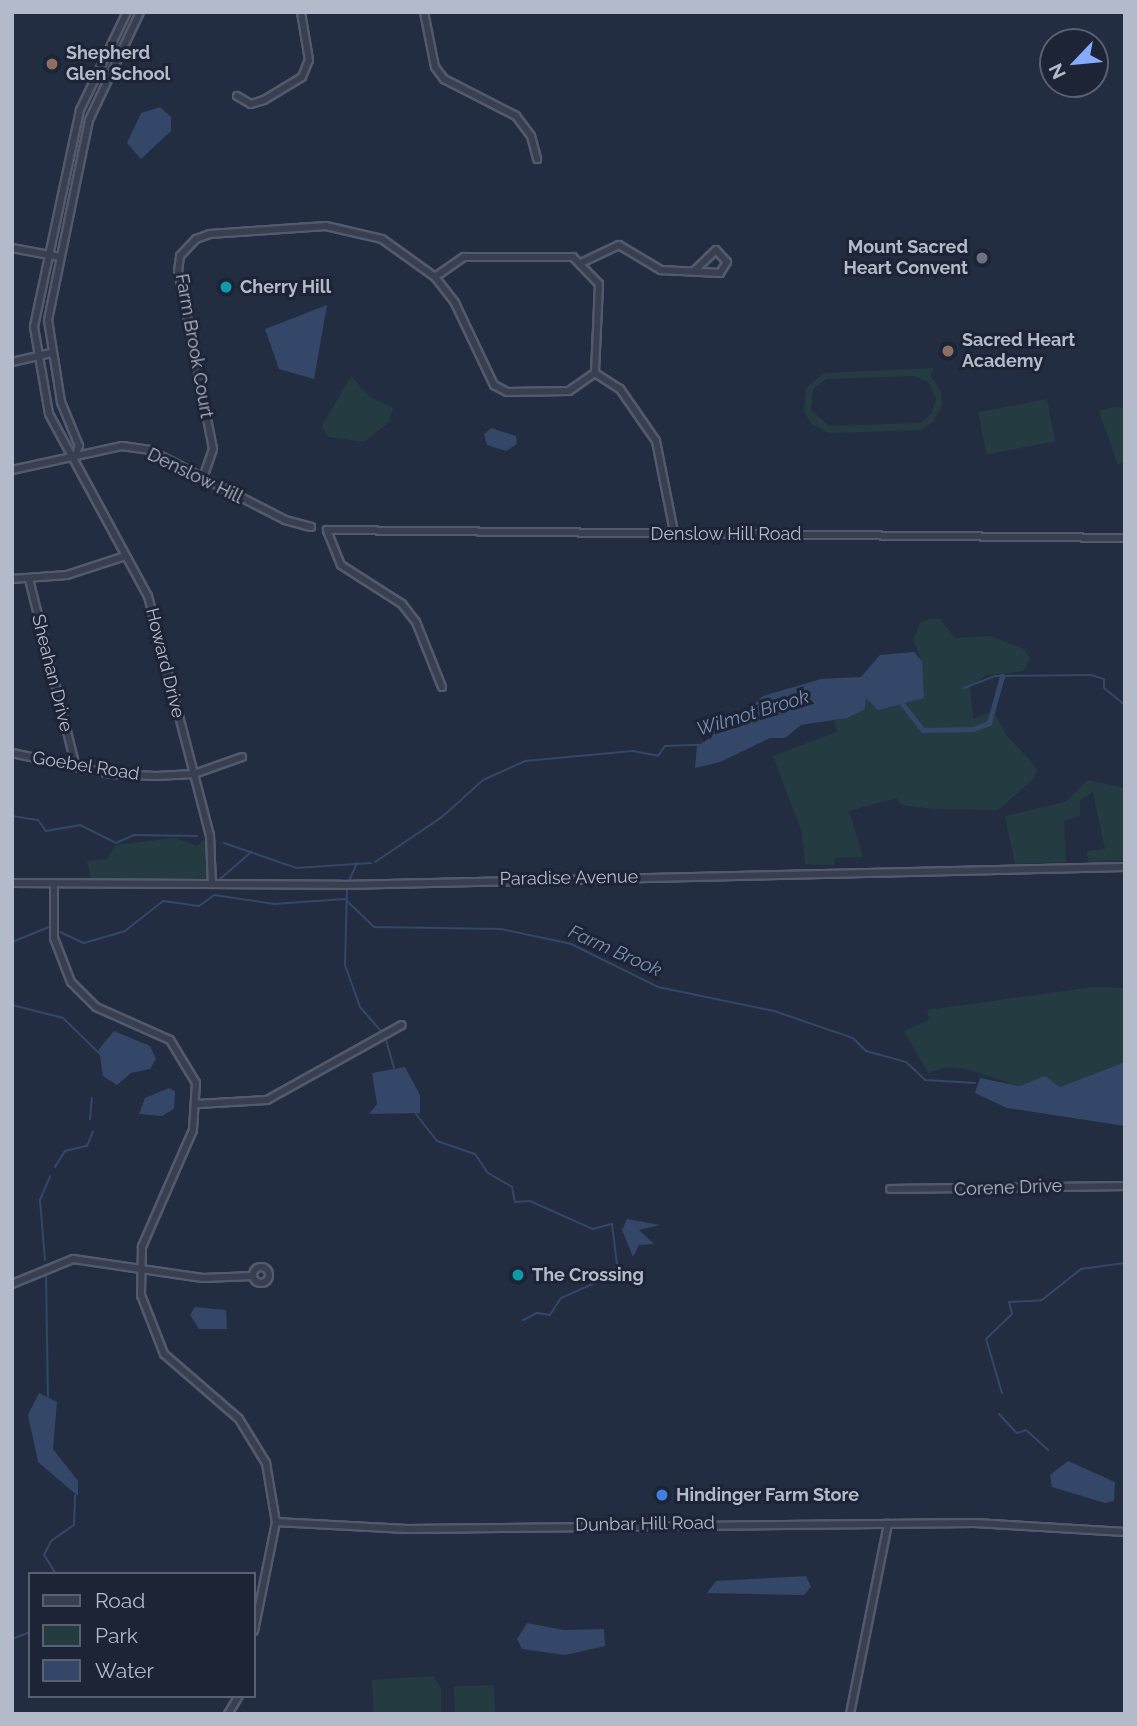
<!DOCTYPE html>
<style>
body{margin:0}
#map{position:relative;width:1137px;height:1726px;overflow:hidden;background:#222d41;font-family:Raleway,sans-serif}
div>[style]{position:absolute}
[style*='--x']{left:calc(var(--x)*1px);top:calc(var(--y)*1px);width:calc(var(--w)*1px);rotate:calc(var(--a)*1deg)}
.green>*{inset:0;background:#243c41;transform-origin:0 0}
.water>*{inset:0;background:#344769}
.stream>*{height:2px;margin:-1px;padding:0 1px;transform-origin:1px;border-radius:1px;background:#344769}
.canal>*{height:5px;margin:-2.5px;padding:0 2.5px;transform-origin:2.5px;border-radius:2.5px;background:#344769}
.roads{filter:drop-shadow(2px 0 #525a6b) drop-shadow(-2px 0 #525a6b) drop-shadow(0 2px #525a6b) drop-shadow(0 -2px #525a6b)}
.minor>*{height:6px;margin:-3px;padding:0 3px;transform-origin:3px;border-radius:3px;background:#373f50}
.minor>.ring{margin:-3px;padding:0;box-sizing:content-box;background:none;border:6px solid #373f50;border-radius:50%}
.dots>*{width:19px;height:19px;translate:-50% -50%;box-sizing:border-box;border:4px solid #1c2435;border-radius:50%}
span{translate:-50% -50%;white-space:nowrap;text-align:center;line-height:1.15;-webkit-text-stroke:6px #1c2435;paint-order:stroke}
.poi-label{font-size:18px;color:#b3bbcb;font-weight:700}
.left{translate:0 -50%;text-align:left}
.right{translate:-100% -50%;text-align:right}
.street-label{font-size:18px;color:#b3bbcb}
.water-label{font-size:19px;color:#788eb5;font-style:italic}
.frame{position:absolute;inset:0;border:14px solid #b3bbcb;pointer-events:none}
.legend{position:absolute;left:28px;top:1572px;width:228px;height:126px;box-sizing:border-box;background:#1c2435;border:2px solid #586071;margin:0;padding:9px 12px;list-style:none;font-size:21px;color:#b3bbcb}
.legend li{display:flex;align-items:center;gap:14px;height:35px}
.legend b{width:35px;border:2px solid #586071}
.north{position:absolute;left:1039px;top:28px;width:70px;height:70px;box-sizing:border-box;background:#1c2435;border:2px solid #586071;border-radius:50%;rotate:244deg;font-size:19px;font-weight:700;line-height:28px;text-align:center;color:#b3bbcb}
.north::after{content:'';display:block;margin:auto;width:24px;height:32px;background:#84abff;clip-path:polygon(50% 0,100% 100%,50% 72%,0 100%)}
</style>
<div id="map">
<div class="green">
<i style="clip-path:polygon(evenodd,934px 368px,931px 376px,941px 391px,942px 405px,933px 422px,921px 430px,829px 433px,812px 424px,804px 412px,806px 388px,824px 373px,934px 368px,914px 376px,928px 382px,936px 399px,931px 414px,920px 423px,829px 426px,811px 410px,813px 389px,826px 379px,914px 376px)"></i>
<i style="clip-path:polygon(351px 376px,370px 397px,393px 408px,389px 422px,364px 442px,328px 437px,322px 426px)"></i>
<i style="left:1047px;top:399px;width:43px;height:70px;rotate:79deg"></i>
<i style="clip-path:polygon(1114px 407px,1125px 408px,1125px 462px,1118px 465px,1099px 411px)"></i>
<i style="clip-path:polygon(929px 619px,940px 619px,955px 638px,991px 636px,1024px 649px,1030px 659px,1024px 671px,987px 675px,970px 686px,973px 719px,990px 712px,996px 716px,1007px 736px,1031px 761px,1037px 771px,1033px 779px,998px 810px,933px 809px,902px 805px,896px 798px,849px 811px,863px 857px,834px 858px,834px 865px,805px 864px,802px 832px,773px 756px,837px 732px,834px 721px,865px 709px,866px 697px,922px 661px,913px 640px,920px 623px)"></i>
<i style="clip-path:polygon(1088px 780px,1125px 788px,1125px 861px,1088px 862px,1087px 851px,1105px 849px,1093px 792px,1080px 801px,1080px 816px,1064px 821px,1066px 862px,1015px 864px,1005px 816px,1065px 802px)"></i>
<i style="clip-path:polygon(207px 837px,207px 880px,91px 879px,87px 861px,107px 859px,116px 845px,174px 838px,197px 846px)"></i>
<i style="clip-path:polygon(1093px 987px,1125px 988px,1125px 1062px,1060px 1087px,1045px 1076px,1019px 1086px,970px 1070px,947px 1067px,928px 1073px,904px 1031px,929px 1020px,927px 1010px)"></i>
<i style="clip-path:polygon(434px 1676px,441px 1689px,441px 1714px,374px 1714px,372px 1680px)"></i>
<i style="left:494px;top:1685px;width:29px;height:40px;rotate:88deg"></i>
</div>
<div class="water">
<i style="clip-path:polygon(160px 107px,171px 117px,171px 131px,141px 159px,127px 143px,141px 113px)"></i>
<i style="clip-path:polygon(327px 305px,314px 379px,279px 369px,265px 329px)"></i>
<i style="clip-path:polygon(491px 428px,516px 436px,517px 444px,506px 451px,487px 445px,484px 434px)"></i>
<i style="clip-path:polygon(914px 652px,922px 661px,924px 698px,878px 710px,866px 698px,865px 709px,847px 718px,801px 725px,785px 738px,770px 738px,720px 762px,695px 768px,697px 746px,712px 737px,715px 725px,746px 712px,763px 696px,821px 679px,861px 677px,880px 655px)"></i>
<i style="clip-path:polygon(114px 1031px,150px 1046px,156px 1059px,150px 1069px,131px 1073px,117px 1085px,103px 1076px,99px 1049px)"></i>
<i style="clip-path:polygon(1125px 1062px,1125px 1126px,1007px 1108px,975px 1093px,980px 1078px,1019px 1086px,1045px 1076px,1060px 1087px)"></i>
<i style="clip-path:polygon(405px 1067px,420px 1095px,420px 1113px,369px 1114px,377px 1104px,372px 1073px)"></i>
<i style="clip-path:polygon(169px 1088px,175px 1091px,174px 1109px,162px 1116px,139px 1114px,145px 1098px)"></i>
<i style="clip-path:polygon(627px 1219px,660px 1225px,639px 1230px,654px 1244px,639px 1245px,633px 1257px,622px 1230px)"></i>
<i style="clip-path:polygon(195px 1307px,226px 1310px,227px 1329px,199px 1329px,190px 1315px)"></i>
<i style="clip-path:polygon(39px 1393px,57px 1402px,53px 1449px,78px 1481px,78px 1496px,38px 1462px,28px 1415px)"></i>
<i style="clip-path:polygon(1068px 1461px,1115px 1482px,1114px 1501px,1105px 1503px,1052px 1487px,1050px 1475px)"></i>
<i style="clip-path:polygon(806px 1576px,811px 1587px,804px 1595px,707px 1593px,716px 1581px)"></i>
<i style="clip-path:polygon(527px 1623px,564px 1630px,604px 1629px,605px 1646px,565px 1655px,522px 1649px,517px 1639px)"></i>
</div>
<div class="stream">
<i style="--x:964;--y:688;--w:33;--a:-21"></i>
<i style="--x:995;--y:676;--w:96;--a:-0.6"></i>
<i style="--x:1091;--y:675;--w:14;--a:17"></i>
<i style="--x:1104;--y:679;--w:9;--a:90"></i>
<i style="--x:1104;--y:688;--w:27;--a:39"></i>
<i style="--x:12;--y:816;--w:26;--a:9"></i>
<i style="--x:38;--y:820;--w:14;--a:54"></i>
<i style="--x:46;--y:831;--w:35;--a:-10"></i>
<i style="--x:80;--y:825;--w:40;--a:26.6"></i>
<i style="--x:116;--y:843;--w:20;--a:-24"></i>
<i style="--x:134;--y:835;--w:63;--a:0.9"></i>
<i style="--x:224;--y:843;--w:76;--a:19.1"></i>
<i style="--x:296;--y:868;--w:75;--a:-3.8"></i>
<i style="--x:375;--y:862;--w:81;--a:-33.9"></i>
<i style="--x:442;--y:817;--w:55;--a:-42.1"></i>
<i style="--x:483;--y:780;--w:46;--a:-24.3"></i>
<i style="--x:525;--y:761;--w:108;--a:-5.3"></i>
<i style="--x:633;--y:751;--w:25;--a:11"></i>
<i style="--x:658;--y:756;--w:12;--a:-55"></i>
<i style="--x:665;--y:746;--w:34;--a:-2"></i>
<i style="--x:219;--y:880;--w:43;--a:-41.2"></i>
<i style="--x:349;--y:881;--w:20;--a:-66"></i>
<i style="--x:347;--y:889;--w:76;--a:91.5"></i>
<i style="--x:345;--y:965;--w:45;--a:70.3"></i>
<i style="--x:360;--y:1007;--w:30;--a:49"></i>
<i style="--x:60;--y:932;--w:26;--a:25"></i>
<i style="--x:84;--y:943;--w:43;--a:-16.3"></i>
<i style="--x:125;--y:931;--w:48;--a:-38.3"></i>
<i style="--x:163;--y:901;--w:36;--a:8"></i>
<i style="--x:199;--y:906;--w:19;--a:-36"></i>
<i style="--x:214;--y:895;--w:61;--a:8.5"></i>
<i style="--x:274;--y:904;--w:71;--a:-4"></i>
<i style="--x:345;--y:899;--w:40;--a:44"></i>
<i style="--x:374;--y:927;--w:127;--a:0.9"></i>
<i style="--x:501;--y:929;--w:72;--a:12.1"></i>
<i style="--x:571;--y:944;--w:97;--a:26.3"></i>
<i style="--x:658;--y:987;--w:118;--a:11.7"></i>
<i style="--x:774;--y:1011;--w:83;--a:18.9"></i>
<i style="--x:853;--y:1038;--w:18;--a:45"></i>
<i style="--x:866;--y:1051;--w:41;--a:15.4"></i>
<i style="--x:906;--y:1062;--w:26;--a:43"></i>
<i style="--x:925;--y:1080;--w:50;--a:3.4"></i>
<i style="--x:12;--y:942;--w:40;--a:-22"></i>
<i style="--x:12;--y:1005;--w:53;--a:14.3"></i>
<i style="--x:63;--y:1018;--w:52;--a:44.2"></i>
<i style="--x:386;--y:1040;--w:29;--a:74"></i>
<i style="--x:416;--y:1114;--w:34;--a:52"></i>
<i style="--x:437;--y:1141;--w:40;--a:18.9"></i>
<i style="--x:475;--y:1154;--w:23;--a:56"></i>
<i style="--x:488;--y:1173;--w:28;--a:30"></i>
<i style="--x:512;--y:1187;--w:15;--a:79"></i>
<i style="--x:515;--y:1202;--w:15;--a:-4"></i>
<i style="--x:530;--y:1201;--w:69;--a:24"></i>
<i style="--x:593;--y:1229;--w:20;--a:-15"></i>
<i style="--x:612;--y:1224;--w:39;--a:83"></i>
<i style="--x:617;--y:1263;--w:13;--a:108"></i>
<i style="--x:613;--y:1275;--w:57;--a:156.1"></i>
<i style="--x:561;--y:1298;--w:20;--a:123"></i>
<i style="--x:550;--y:1315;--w:13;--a:-171"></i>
<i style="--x:537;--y:1313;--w:16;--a:153"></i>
<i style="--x:90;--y:1119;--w:21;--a:-85"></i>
<i style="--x:55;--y:1167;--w:19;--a:-58"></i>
<i style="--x:65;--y:1151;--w:23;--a:-13"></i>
<i style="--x:87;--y:1146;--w:16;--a:-68"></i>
<i style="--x:45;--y:1260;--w:60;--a:-94.8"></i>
<i style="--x:40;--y:1200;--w:26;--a:-67"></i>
<i style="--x:46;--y:1273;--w:123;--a:89.1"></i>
<i style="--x:1002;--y:1393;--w:56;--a:-106.5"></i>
<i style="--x:986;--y:1339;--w:36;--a:-44"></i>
<i style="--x:1012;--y:1314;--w:12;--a:-104"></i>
<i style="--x:1009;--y:1302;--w:33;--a:-3"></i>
<i style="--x:1042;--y:1300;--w:50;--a:-38.5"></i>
<i style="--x:1081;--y:1269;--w:44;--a:-7.8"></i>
<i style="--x:999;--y:1414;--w:26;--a:47"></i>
<i style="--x:1017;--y:1433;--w:9;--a:-18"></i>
<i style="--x:1026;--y:1430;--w:30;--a:42"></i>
<i style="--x:56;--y:1574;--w:22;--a:-122"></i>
<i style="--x:44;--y:1555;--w:16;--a:-63"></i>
<i style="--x:51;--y:1541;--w:28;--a:-35"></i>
<i style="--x:74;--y:1525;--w:30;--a:-88"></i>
<i style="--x:12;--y:1639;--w:19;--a:-21"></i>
</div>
<div class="canal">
<i style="--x:900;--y:701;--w:37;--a:52"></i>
<i style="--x:923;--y:730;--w:50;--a:-1.1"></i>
<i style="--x:973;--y:729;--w:17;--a:-21"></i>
<i style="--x:989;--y:723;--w:49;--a:-74.5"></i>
</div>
<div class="roads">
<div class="minor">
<i style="--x:127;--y:12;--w:109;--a:115.6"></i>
<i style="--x:80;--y:110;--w:222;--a:102"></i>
<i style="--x:34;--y:327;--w:88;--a:80.2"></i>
<i style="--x:49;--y:414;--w:207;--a:61.5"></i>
<i style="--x:148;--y:596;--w:247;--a:75.5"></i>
<i style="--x:210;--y:835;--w:49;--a:87.7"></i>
<i style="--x:424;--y:12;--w:56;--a:78.7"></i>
<i style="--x:435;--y:67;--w:15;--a:53"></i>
<i style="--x:444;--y:79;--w:81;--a:27.2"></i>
<i style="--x:516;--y:116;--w:25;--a:53"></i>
<i style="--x:531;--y:136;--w:24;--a:75"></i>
<i style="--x:237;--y:96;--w:16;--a:30"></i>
<i style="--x:251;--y:104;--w:14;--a:-17"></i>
<i style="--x:264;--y:100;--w:44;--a:-31.2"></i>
<i style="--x:302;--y:77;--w:18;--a:-68"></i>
<i style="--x:309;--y:60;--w:49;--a:-99.5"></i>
<i style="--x:12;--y:248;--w:49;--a:10.6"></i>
<i style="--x:581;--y:263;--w:42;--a:-25.3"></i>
<i style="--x:619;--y:245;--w:49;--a:30.8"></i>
<i style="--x:661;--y:270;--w:59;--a:2.9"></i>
<i style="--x:720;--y:273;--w:13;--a:-58"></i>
<i style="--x:727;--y:262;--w:16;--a:-133"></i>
<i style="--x:716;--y:250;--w:28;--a:136"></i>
<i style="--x:435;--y:277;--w:35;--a:-35"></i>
<i style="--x:464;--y:257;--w:109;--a:0"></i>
<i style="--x:573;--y:257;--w:37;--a:46"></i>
<i style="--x:599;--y:284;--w:89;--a:92.6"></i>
<i style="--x:12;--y:362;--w:40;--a:-13"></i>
<i style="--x:75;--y:456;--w:11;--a:-68"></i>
<i style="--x:79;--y:446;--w:48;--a:-112.2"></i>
<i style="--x:61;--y:402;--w:83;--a:-99"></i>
<i style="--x:48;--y:320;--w:204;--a:-78.4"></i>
<i style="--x:89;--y:120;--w:119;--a:-64.7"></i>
<i style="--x:12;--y:470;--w:113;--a:-12.3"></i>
<i style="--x:122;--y:446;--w:27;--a:8"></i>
<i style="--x:149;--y:450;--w:153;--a:27.2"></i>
<i style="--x:285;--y:520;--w:27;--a:15"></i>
<i style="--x:203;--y:478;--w:31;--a:-71"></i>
<i style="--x:213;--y:449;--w:181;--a:-101.1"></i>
<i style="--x:178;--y:271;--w:15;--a:-82"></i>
<i style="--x:180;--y:256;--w:23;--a:-47"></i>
<i style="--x:196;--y:239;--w:15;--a:-20"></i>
<i style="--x:210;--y:234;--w:116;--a:-3.9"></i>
<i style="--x:326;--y:226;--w:57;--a:13.1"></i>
<i style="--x:382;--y:239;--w:65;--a:35.6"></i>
<i style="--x:435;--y:277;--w:33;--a:52"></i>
<i style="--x:455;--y:303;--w:91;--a:64.6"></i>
<i style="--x:494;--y:385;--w:15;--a:28"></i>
<i style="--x:507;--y:392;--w:62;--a:-0.9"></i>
<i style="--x:569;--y:391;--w:32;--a:-35"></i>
<i style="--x:595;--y:373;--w:30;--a:33"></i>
<i style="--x:620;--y:389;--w:63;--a:55.3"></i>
<i style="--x:656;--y:441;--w:93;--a:78.8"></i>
<i style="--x:12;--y:579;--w:55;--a:-4.2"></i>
<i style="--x:67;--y:575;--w:61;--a:-18.1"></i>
<i style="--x:29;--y:579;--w:194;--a:76"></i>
<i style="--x:442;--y:687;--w:70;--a:-111.8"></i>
<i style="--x:416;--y:622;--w:23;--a:-128"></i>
<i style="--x:402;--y:604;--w:72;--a:-147.4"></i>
<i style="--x:341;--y:565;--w:38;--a:-112"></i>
<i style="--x:327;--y:530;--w:798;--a:0.57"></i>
<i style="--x:12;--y:753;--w:102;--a:11.9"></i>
<i style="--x:112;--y:774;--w:44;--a:2.6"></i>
<i style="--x:156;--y:776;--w:38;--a:-3"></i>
<i style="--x:194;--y:774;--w:51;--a:-19.5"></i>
<i style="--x:12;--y:883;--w:330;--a:0.3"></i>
<i style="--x:342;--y:885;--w:783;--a:-1.32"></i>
<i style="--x:54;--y:883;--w:55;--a:90"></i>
<i style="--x:54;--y:938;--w:47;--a:68.9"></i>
<i style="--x:71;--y:982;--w:35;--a:45"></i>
<i style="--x:96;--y:1007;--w:81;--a:24"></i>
<i style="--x:170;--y:1040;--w:50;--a:58.8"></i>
<i style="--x:196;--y:1083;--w:47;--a:93.7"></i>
<i style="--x:193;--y:1130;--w:128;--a:113.6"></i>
<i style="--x:142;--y:1247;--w:48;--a:91.2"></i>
<i style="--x:141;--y:1295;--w:63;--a:68.7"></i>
<i style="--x:164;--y:1354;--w:99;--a:40.9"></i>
<i style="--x:239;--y:1419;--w:52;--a:58.5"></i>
<i style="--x:266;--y:1463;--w:60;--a:80.4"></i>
<i style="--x:276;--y:1522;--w:111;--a:101.4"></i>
<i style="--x:198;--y:1104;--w:69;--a:-3.3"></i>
<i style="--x:267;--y:1100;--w:154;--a:-29.1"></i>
<i style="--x:890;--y:1189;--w:235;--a:-0.7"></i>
<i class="ring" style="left:253px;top:1267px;width:10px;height:10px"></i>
<i style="--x:12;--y:1284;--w:66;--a:-22.3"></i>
<i style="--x:73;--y:1259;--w:131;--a:8.3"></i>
<i style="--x:203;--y:1278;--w:50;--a:-2.3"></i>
<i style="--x:276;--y:1522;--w:131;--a:3.1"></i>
<i style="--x:407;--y:1529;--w:568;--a:-0.61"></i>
<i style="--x:975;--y:1523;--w:150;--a:3.4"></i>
<i style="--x:228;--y:1714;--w:21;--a:-59"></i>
<i style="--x:850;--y:1714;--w:194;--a:-78.7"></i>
</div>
</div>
<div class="dots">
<i style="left:52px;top:64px;background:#8d6e63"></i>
<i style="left:982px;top:258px;background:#6b7280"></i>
<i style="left:226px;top:287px;background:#0f9aa8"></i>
<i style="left:948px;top:351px;background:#8d6e63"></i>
<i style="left:518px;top:1275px;background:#0f9aa8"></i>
<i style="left:662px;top:1495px;background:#3f7fe0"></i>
</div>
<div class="poi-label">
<span class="left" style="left:66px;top:64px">Shepherd<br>Glen School</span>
<span class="right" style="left:968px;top:258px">Mount Sacred<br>Heart Convent</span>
<span class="left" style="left:240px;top:287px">Cherry Hill</span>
<span class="left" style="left:962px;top:351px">Sacred Heart<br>Academy</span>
<span class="left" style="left:532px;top:1275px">The Crossing</span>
<span class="left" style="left:676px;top:1495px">Hindinger Farm Store</span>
</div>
<div class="street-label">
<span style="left:194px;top:346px;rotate:80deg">Farm Brook Court</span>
<span style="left:195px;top:476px;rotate:26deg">Denslow Hill</span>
<span style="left:726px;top:534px">Denslow Hill Road</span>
<span style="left:165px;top:663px;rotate:76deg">Howard Drive</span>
<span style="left:52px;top:673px;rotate:76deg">Sheahan Drive</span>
<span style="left:86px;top:766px;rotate:9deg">Goebel Road</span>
<span style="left:569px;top:878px;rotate:-1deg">Paradise Avenue</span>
<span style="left:1008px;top:1188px;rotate:-2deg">Corene Drive</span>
<span style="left:645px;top:1524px;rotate:-1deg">Dunbar Hill Road</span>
</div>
<div class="water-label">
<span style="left:753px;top:713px;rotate:-17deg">Wilmot Brook</span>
<span style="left:615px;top:951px;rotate:24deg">Farm Brook</span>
</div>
<div class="frame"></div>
<ul class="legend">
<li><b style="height:9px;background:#373f50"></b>Road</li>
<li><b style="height:19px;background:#243c41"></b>Park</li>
<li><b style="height:19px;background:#344769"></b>Water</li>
</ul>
<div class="north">N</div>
</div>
